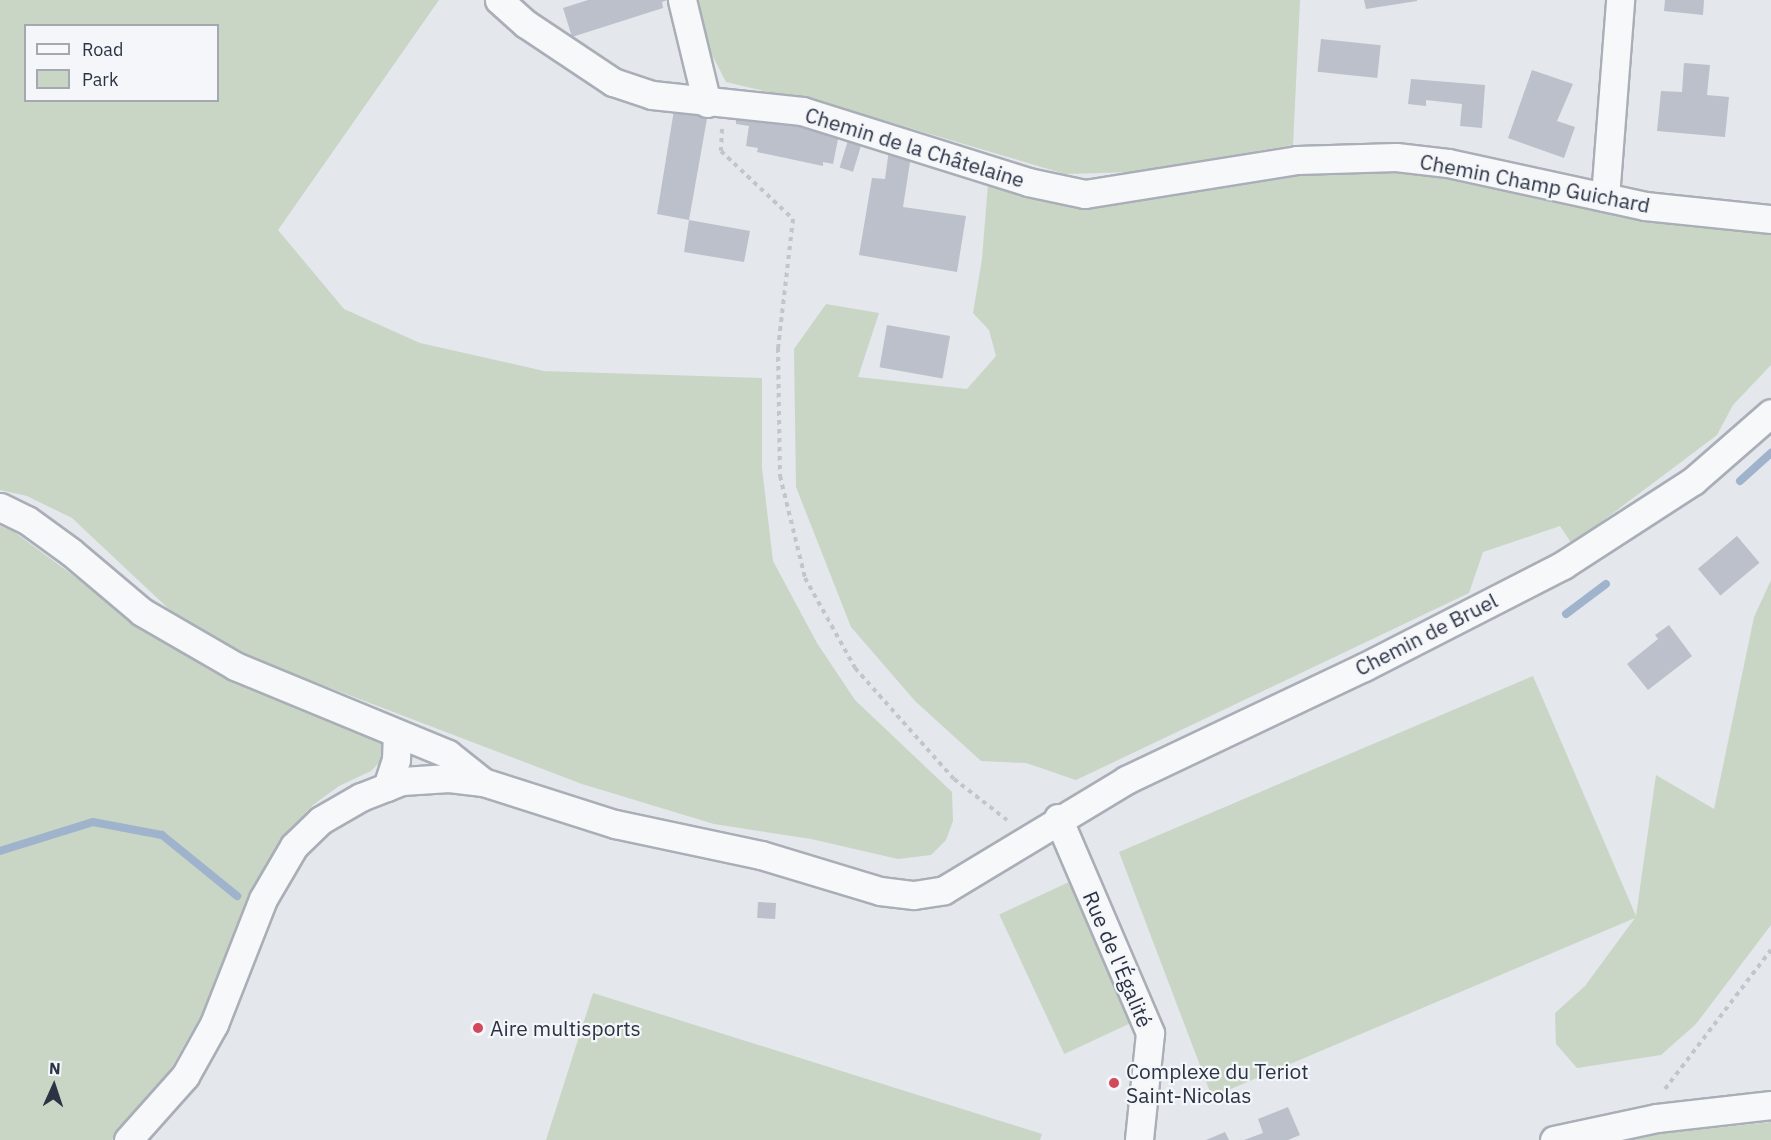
<!DOCTYPE html>
<meta charset="utf-8">
<style>
body{margin:0}
#map{position:relative;width:1771px;height:1140px;overflow:hidden;background:#e4e7ec;font-family:"IBM Plex Sans",sans-serif}
div>[style]{position:absolute}
[style*='--x']{left:calc(var(--x)*1px);top:calc(var(--y)*1px);width:calc(var(--w)*1px);rotate:calc(var(--a)*1deg)}
.green>*{inset:0;background:#c9d6c5;transform-origin:0 0}
.stream>*{height:8px;margin:-4px;padding:0 4px;transform-origin:4px;border-radius:4px;background:#9fb4cc}
.building>*{inset:0;background:#bbc0ca;transform-origin:0 0}
.path>*{height:4px;margin-top:-2px;transform-origin:0;background:repeating-linear-gradient(90deg,#c2c5cb 0 4.5px,transparent 0 9px)}
.roads{filter:drop-shadow(2px 0 #a9aeb7) drop-shadow(-2px 0 #a9aeb7) drop-shadow(0 2px #a9aeb7) drop-shadow(0 -2px #a9aeb7)}
.street>*{height:27px;margin:-13.5px;padding:0 13.5px;transform-origin:13.5px;border-radius:13.5px;background:#f7f8fa}
.dots>*{width:16px;height:16px;translate:-50% -50%;box-sizing:border-box;border:3px solid #f4f6f9;border-radius:50%}
span{translate:-50% -50%;white-space:nowrap;text-align:center;line-height:1.15;-webkit-text-stroke:4.5px #f4f6f9;paint-order:stroke}
.street-label{font-size:21px;color:#2b3445}
.poi-label{font-size:21px;color:#2b3445}
.left{translate:0 -50%;text-align:left}
.legend{position:absolute;left:24px;top:24px;width:195px;height:78px;box-sizing:border-box;background:#f4f6f9;border:2px solid #a4a8b1;margin:0;padding:8px 10px;list-style:none;font-size:18px;color:#2b3445}
.legend li{display:flex;align-items:center;gap:12px;height:30px}
.legend b{width:30px;border:2px solid #a4a8b1}
.north{position:absolute;left:24px;top:1056px;width:60px;height:60px;-webkit-text-stroke:4px #f4f6f9;paint-order:stroke;rotate:3deg;font-size:16px;font-weight:700;line-height:24px;text-align:center;color:#2b3445}
.north::after{content:'';display:block;margin:auto;width:21px;height:27px;background:#2b3445;clip-path:polygon(50% 0,100% 100%,50% 72%,0 100%)}
</style>
<div id="map">
<div class="green">
<i style="clip-path:polygon(evenodd,0 0,439px 0,278px 230px,344px 309px,420px 343px,544px 371px,762px 378px,762px 468px,773px 561px,817px 643px,855px 700px,952px 792px,953px 821px,946px 840px,931px 855px,898px 859px,811px 839px,714px 824px,582px 784px,257px 660px,172px 612px,72px 518px,27px 496px,0 490px,0 0,26px 26px,218px 26px,218px 100px,26px 100px,26px 26px)"></i>
<i style="clip-path:polygon(696px 0,1300px 0,1293px 145px,1133px 172px,1065px 174px,869px 116px,726px 82px,705px 41px)"></i>
<i style="clip-path:polygon(1377px 168px,1448px 176px,1626px 215px,1771px 233px,1771px 365px,1733px 405px,1717px 435px,1572px 544px,1560px 526px,1483px 552px,1469px 593px,1076px 780px,1026px 763px,981px 761px,915px 701px,851px 627px,796px 487px,794px 349px,826px 304px,879px 313px,858px 377px,967px 389px,996px 356px,989px 330px,973px 313px,982px 259px,988px 184px,1043px 200px,1095px 204px,1292px 175px)"></i>
<i style="clip-path:polygon(0 526px,13px 531px,151px 633px,210px 666px,264px 694px,387px 741px,385px 757px,371px 771px,339px 786px,313px 805px,282px 838px,243px 913px,209px 1001px,160px 1088px,112px 1140px,0 1140px)"></i>
<i style="clip-path:polygon(1771px 580px,1771px 925px,1696px 1024px,1661px 1055px,1577px 1068px,1556px 1044px,1555px 1013px,1585px 986px,1635px 918px,1212px 1097px,1119px 852px,1533px 676px,1636px 916px,1656px 775px,1714px 809px,1754px 617px)"></i>
<i style="left:1069px;top:882px;width:154px;height:77px;rotate:65deg"></i>
<i style="clip-path:polygon(593px 993px,1042px 1134px,1040px 1140px,546px 1140px)"></i>
<i style="clip-path:polygon(1771px 1122px,1771px 1140px,1633px 1140px,1659px 1134px)"></i>
</div>
<div class="stream">
<i style="--x:1740;--y:481;--w:42;--a:-42.1"></i>
<i style="--x:1566;--y:614;--w:50;--a:-36.9"></i>
<i style="--x:0;--y:851;--w:97;--a:-17.3"></i>
<i style="--x:93;--y:822;--w:70;--a:10.7"></i>
<i style="--x:162;--y:835;--w:97;--a:39.1"></i>
</div>
<div class="building">
<i style="clip-path:polygon(588px 0,668px 0,662px 2px,663px 8px,572px 37px,563px 8px)"></i>
<i style="clip-path:polygon(1364px 0,1417px 0,1417px 1px,1366px 9px)"></i>
<i style="clip-path:polygon(1665px 0,1704px 0,1703px 15px,1664px 11px)"></i>
<i style="left:1321px;top:39px;width:60px;height:33px;rotate:6deg"></i>
<i style="clip-path:polygon(1684px 63px,1710px 65px,1707px 95px,1729px 97px,1725px 137px,1657px 131px,1661px 91px,1682px 92px)"></i>
<i style="clip-path:polygon(1532px 70px,1573px 84px,1557px 121px,1575px 127px,1564px 158px,1508px 138px)"></i>
<i style="clip-path:polygon(1411px 79px,1485px 85px,1482px 128px,1460px 126px,1462px 104px,1426px 100px,1426px 106px,1408px 104px)"></i>
<i style="clip-path:polygon(674px 110px,708px 113px,689px 220px,750px 231px,744px 262px,684px 252px,689px 220px,657px 214px)"></i>
<i style="clip-path:polygon(736px 115px,839px 134px,833px 164px,823px 162px,823px 166px,757px 152px,758px 148px,746px 146px,749px 126px,736px 124px)"></i>
<i style="left:849px;top:137px;width:14px;height:32px;rotate:17deg"></i>
<i style="clip-path:polygon(889px 150px,911px 156px,903px 207px,966px 216px,957px 272px,859px 255px,872px 178px,885px 179px)"></i>
<i style="left:887px;top:325px;width:64px;height:43px;rotate:10deg"></i>
<i style="left:1737px;top:536px;width:35px;height:51px;rotate:50deg"></i>
<i style="clip-path:polygon(1669px 625px,1692px 656px,1648px 690px,1627px 664px,1658px 639px,1655px 635px)"></i>
<i style="left:758px;top:902px;width:18px;height:16px;rotate:3deg"></i>
<i style="clip-path:polygon(1288px 1107px,1300px 1135px,1288px 1140px,1244px 1140px,1263px 1133px,1258px 1119px)"></i>
<i style="clip-path:polygon(1225px 1132px,1229px 1140px,1206px 1140px)"></i>
</div>
<div class="path">
<i style="--x:722;--y:129;--w:22;--a:93"></i>
<i style="--x:721;--y:151;--w:99;--a:43.4"></i>
<i style="--x:793;--y:219;--w:130;--a:96.6"></i>
<i style="--x:778;--y:348;--w:128;--a:89.1"></i>
<i style="--x:780;--y:476;--w:105;--a:76.2"></i>
<i style="--x:805;--y:578;--w:103;--a:60.9"></i>
<i style="--x:855;--y:668;--w:149;--a:48.3"></i>
<i style="--x:954;--y:779;--w:67;--a:37.7"></i>
<i style="--x:1665;--y:1089;--w:175;--a:-52.7"></i>
</div>
<div class="roads">
<div class="street">
<i style="--x:499;--y:0;--w:36;--a:42"></i>
<i style="--x:526;--y:24;--w:105;--a:33.7"></i>
<i style="--x:613;--y:82;--w:41;--a:18.4"></i>
<i style="--x:652;--y:95;--w:151;--a:6.1"></i>
<i style="--x:802;--y:111;--w:237;--a:17.4"></i>
<i style="--x:1028;--y:182;--w:58;--a:11.9"></i>
<i style="--x:1085;--y:194;--w:215;--a:-9.1"></i>
<i style="--x:1297;--y:160;--w:99;--a:-1.7"></i>
<i style="--x:1396;--y:157;--w:52;--a:6.6"></i>
<i style="--x:1448;--y:163;--w:202;--a:12.3"></i>
<i style="--x:1645;--y:206;--w:127;--a:5.9"></i>
<i style="--x:682;--y:0;--w:106;--a:76.4"></i>
<i style="--x:1605;--y:197;--w:198;--a:-85.6"></i>
<i style="--x:0;--y:507;--w:30;--a:26"></i>
<i style="--x:27;--y:520;--w:54;--a:36"></i>
<i style="--x:71;--y:552;--w:93;--a:40.2"></i>
<i style="--x:142;--y:612;--w:108;--a:30.1"></i>
<i style="--x:235;--y:666;--w:230;--a:22.4"></i>
<i style="--x:448;--y:754;--w:45;--a:38.7"></i>
<i style="--x:387;--y:787;--w:28;--a:-72"></i>
<i style="--x:396;--y:760;--w:26;--a:-88"></i>
<i style="--x:1058;--y:818;--w:234;--a:66.8"></i>
<i style="--x:1150;--y:1033;--w:108;--a:95.9"></i>
<i style="--x:128;--y:1140;--w:86;--a:-48.3"></i>
<i style="--x:185;--y:1076;--w:60;--a:-60.9"></i>
<i style="--x:214;--y:1024;--w:134;--a:-68.6"></i>
<i style="--x:263;--y:899;--w:61;--a:-59.7"></i>
<i style="--x:294;--y:846;--w:37;--a:-44"></i>
<i style="--x:321;--y:820;--w:46;--a:-29.9"></i>
<i style="--x:361;--y:797;--w:44;--a:-21.3"></i>
<i style="--x:402;--y:781;--w:47;--a:-3.7"></i>
<i style="--x:449;--y:778;--w:34;--a:7"></i>
<i style="--x:483;--y:782;--w:139;--a:17.7"></i>
<i style="--x:615;--y:824;--w:149;--a:12"></i>
<i style="--x:761;--y:855;--w:124;--a:16.8"></i>
<i style="--x:880;--y:891;--w:34;--a:7"></i>
<i style="--x:914;--y:895;--w:30;--a:-9"></i>
<i style="--x:944;--y:890;--w:213;--a:-31.1"></i>
<i style="--x:1126;--y:780;--w:263;--a:-25.4"></i>
<i style="--x:1364;--y:667;--w:224;--a:-27.1"></i>
<i style="--x:1563;--y:565;--w:155;--a:-32.9"></i>
<i style="--x:1693;--y:481;--w:103;--a:-41.1"></i>
<i style="--x:1554;--y:1140;--w:105;--a:-12.1"></i>
<i style="--x:1657;--y:1118;--w:115;--a:-6.5"></i>
</div>
</div>
<div class="dots">
<i style="left:478px;top:1028px;background:#d1495b"></i>
<i style="left:1114px;top:1083px;background:#d1495b"></i>
</div>
<div class="street-label">
<span style="left:915px;top:147px;rotate:17deg">Chemin de la Châtelaine</span>
<span style="left:1535px;top:183px;rotate:11deg">Chemin Champ Guichard</span>
<span style="left:1426px;top:634px;rotate:-27deg">Chemin de Bruel</span>
<span style="left:1118px;top:959px;rotate:67deg">Rue de l'Égalité</span>
</div>
<div class="poi-label">
<span class="left" style="left:490px;top:1028px">Aire multisports</span>
<span class="left" style="left:1126px;top:1083px">Complexe du Teriot<br>Saint-Nicolas</span>
</div>
<ul class="legend">
<li><b style="height:8px;background:#f7f8fa"></b>Road</li>
<li><b style="height:16px;background:#c9d6c5"></b>Park</li>
</ul>
<div class="north">N</div>
</div>
